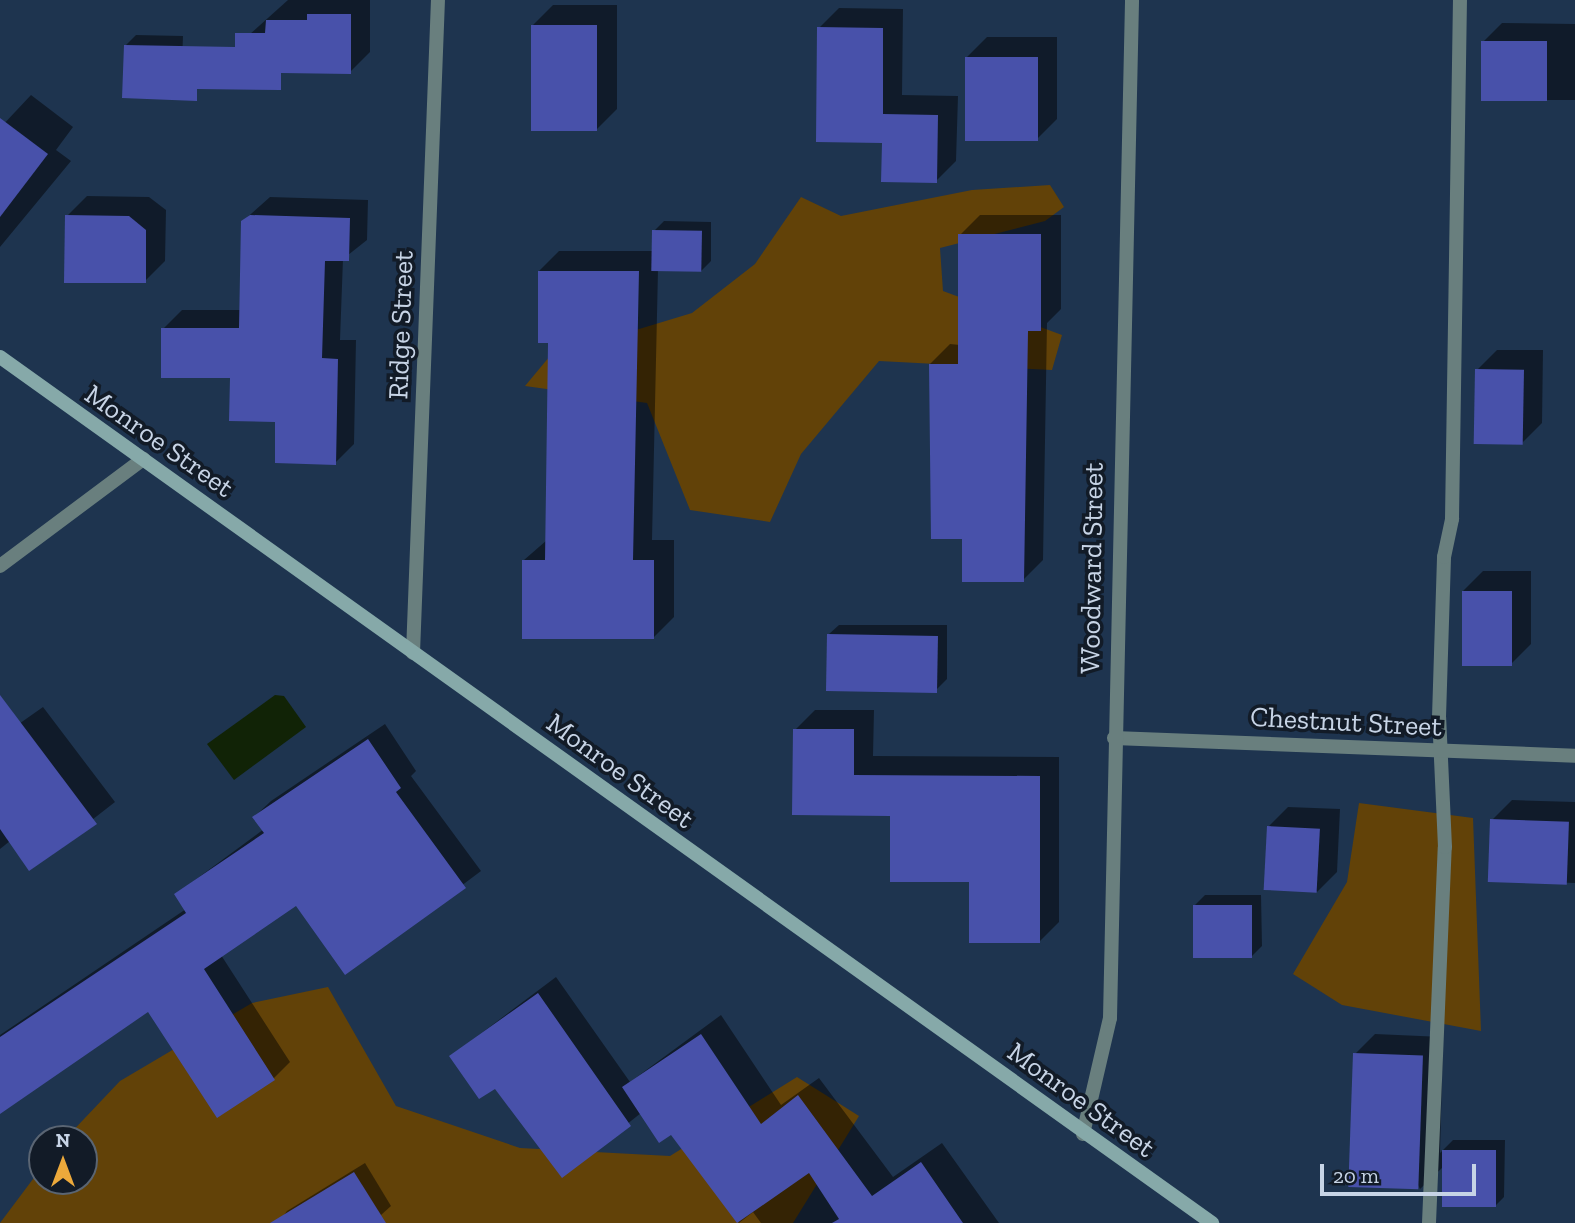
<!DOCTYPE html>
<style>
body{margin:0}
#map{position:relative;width:1575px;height:1223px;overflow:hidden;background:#1e344f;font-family:"Zilla Slab",serif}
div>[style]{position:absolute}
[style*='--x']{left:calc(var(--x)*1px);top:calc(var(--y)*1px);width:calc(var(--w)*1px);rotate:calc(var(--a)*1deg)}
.green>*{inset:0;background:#624208}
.water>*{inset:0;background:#112306}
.shadow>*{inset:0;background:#0007}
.building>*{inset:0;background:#4851aa;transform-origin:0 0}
.lane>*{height:14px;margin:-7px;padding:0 7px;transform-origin:7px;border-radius:7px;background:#697f7e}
.street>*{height:14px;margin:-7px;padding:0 7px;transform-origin:7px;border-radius:7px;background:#697f7e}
.secondary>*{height:14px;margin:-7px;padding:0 7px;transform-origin:7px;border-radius:7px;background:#86a9a9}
span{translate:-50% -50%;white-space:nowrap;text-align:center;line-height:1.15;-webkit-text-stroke:7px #121b27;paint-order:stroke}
.street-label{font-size:28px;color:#c7d4e6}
.north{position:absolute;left:28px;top:1125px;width:70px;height:70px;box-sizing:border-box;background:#121b27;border:2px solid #5a6573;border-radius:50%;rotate:0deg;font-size:19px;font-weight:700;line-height:28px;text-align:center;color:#c7d4e6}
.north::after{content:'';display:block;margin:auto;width:24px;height:32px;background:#eca93b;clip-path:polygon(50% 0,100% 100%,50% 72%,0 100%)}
.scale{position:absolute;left:1320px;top:1164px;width:156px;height:32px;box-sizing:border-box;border:4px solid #c7d4e6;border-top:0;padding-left:9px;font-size:21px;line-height:24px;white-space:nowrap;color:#c7d4e6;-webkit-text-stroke:5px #121b27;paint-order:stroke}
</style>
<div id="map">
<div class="green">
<i style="clip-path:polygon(1050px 185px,1064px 207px,1045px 221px,940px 248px,943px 291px,1062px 335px,1052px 370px,879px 361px,801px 454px,770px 522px,690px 510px,647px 403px,525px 386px,550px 356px,692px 313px,755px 264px,801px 197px,841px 216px,972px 190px)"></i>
<i style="clip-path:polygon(1359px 803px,1473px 818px,1481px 1031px,1342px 1005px,1293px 974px,1347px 882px)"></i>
<i style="clip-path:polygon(328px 987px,396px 1106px,520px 1148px,670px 1156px,797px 1077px,859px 1116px,793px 1223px,0 1223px,42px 1167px,42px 1181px,84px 1181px,84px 1139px,65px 1139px,120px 1081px,252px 1003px)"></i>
</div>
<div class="water">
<i style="clip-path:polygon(275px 695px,284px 696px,306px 727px,234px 780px,207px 744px)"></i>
</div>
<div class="shadow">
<i style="clip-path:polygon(288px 0,370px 0,370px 52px,350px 72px,250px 34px)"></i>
<i style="clip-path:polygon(553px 5px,617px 5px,617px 109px,597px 129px,533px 25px)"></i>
<i style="clip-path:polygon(839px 8px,903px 9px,902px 95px,958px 96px,956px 161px,936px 181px,884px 141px,819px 28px)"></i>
<i style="clip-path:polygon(1502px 23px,1575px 24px,1575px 100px,1483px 100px,1483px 42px)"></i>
<i style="clip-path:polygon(136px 35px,183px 36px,181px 89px,126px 45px)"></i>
<i style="clip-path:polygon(987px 37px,1057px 37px,1057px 119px,1037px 139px,967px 57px)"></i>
<i style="clip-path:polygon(31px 95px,73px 127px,56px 150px,71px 161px,0 247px,0 128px)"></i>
<i style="clip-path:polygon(87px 196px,149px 197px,166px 210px,165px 261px,145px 281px,67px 216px)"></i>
<i style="clip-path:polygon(270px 197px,368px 200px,367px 240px,343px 259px,340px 340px,356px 340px,354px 444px,335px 463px,232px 376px,163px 329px,182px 310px,241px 310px,243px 221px)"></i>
<i style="clip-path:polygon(980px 215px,1061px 215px,1061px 309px,1047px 323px,1043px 560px,1023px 580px,964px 537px,932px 537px,930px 364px,950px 344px,960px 345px,960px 235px)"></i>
<i style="clip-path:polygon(664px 221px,711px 222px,711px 261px,701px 271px,658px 270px,652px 540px,674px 540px,674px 617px,654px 637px,524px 560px,547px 540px,550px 341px,539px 271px,559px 251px,653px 251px,654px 231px)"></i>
<i style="clip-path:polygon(1497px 350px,1543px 350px,1542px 423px,1522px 443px,1477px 370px)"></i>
<i style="clip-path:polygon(1483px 571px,1531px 571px,1531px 644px,1511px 664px,1463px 591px)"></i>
<i style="clip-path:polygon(839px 625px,947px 625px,947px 679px,937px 689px,829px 634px)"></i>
<i style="clip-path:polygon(43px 707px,115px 802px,29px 869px,10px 841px,0 849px,0 720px,16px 726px)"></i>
<i style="clip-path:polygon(815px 710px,874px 710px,873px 756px,1059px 757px,1059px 922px,1039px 942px,892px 815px,795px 730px)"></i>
<i style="clip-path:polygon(385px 724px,416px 771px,411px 776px,481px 871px,345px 973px,296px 904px,221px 955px,290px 1062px,274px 1078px,217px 1115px,149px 1009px,0 1100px,0 1035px,186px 909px,176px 894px,264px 829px,254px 817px,271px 801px)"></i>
<i style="clip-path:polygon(1512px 800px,1575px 802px,1575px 883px,1490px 880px,1492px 820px)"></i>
<i style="clip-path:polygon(1288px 807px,1340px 809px,1337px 872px,1317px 892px,1268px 827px)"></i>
<i style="clip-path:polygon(1205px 895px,1261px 895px,1262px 946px,1252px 956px,1195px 905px)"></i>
<i style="clip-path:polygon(556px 977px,630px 1082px,721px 1015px,781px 1105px,819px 1078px,893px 1177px,942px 1143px,999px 1223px,761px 1223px,753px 1212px,739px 1223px,671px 1133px,641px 1113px,562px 1176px,495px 1086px,451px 1056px)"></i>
<i style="clip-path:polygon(1375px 1034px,1443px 1037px,1440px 1153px,1453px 1140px,1505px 1140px,1504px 1197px,1495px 1206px,1442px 1191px,1443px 1167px,1420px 1189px,1355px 1054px)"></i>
<i style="clip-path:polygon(365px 1163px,391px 1206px,381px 1215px,369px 1223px,278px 1223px,287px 1211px)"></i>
</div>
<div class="building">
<i style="clip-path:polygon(307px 14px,351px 14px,351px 74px,281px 73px,281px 90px,197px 89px,197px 101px,122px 98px,124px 45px,235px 47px,235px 33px,265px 33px,266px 20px,307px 20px)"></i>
<i style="left:531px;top:25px;width:66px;height:106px"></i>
<i style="clip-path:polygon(817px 27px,883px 28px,883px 114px,938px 115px,937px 183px,881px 182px,882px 143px,816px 142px)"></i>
<i style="left:1481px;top:41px;width:66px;height:60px"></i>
<i style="left:965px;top:57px;width:73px;height:84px"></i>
<i style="clip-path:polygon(0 118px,48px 154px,0 217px)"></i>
<i style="clip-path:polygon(65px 215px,129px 216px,146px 230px,146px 283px,64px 283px)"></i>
<i style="clip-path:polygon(250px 215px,350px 218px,349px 261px,325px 261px,322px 358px,338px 359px,336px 465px,275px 463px,275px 422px,229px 421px,230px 378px,161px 378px,161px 328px,239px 328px,241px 221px)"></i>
<i style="left:652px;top:230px;width:50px;height:41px;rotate:1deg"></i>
<i style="clip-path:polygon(958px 234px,1041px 234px,1041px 331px,1028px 331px,1024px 582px,962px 582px,962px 539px,931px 539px,929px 364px,958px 364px)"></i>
<i style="clip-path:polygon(538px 271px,639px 271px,633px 560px,654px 560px,654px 639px,522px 639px,522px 560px,545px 560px,548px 343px,538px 343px)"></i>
<i style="left:1475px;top:369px;width:49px;height:75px;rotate:1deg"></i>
<i style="left:1462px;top:591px;width:50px;height:75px"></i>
<i style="left:827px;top:634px;width:111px;height:57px;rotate:1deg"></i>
<i style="clip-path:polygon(0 695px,97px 824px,29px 871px,0 829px)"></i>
<i style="clip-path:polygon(793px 729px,854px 729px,854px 775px,1040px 776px,1040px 943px,969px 943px,969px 882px,890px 882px,890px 816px,792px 815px)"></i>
<i style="clip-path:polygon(368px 739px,401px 788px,396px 792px,466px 888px,345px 975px,296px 906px,204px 969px,275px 1080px,217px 1118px,148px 1012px,0 1114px,0 1037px,186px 913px,174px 894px,264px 833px,252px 817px)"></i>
<i style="left:1490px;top:819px;width:79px;height:63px;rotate:2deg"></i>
<i style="left:1267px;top:826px;width:53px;height:64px;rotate:3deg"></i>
<i style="left:1193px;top:905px;width:59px;height:53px"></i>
<i style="clip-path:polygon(538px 993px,631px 1126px,562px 1178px,495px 1089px,479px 1099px,449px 1056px)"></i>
<i style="clip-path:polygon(701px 1034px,761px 1124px,798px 1095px,872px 1196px,921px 1162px,963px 1223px,832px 1223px,839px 1219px,809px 1173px,737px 1223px,671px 1135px,659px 1143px,622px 1087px)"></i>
<i style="left:1353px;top:1053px;width:70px;height:134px;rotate:2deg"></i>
<i style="left:1442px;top:1150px;width:54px;height:57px"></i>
<i style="clip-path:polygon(354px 1172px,386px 1223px,270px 1223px)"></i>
</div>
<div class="lane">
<i style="--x:1429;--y:1223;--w:376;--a:-87.6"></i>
<i style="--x:1445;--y:847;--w:130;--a:-92.6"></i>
<i style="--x:1439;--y:717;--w:160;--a:-88.2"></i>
<i style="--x:1444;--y:557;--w:39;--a:-78"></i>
<i style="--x:1452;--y:519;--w:519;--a:-89.12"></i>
</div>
<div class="street">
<i style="--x:0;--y:566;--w:179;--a:-36.8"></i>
<i style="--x:413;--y:653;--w:653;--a:-87.81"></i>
<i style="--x:1114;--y:738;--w:461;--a:2.2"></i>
<i style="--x:1083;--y:1134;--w:119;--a:-76.9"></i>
<i style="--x:1110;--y:1018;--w:1018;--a:-88.76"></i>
</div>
<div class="secondary">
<i style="--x:0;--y:357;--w:1490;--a:35.55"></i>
</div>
<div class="street-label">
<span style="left:401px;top:325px;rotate:-88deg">Ridge Street</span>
<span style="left:159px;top:441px;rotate:35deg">Monroe Street</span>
<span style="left:1092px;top:568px;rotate:-89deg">Woodward Street</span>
<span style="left:1346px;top:722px;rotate:3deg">Chestnut Street</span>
<span style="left:620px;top:771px;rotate:36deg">Monroe Street</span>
<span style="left:1081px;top:1100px;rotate:36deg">Monroe Street</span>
</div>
<div class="north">N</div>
<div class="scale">20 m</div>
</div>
